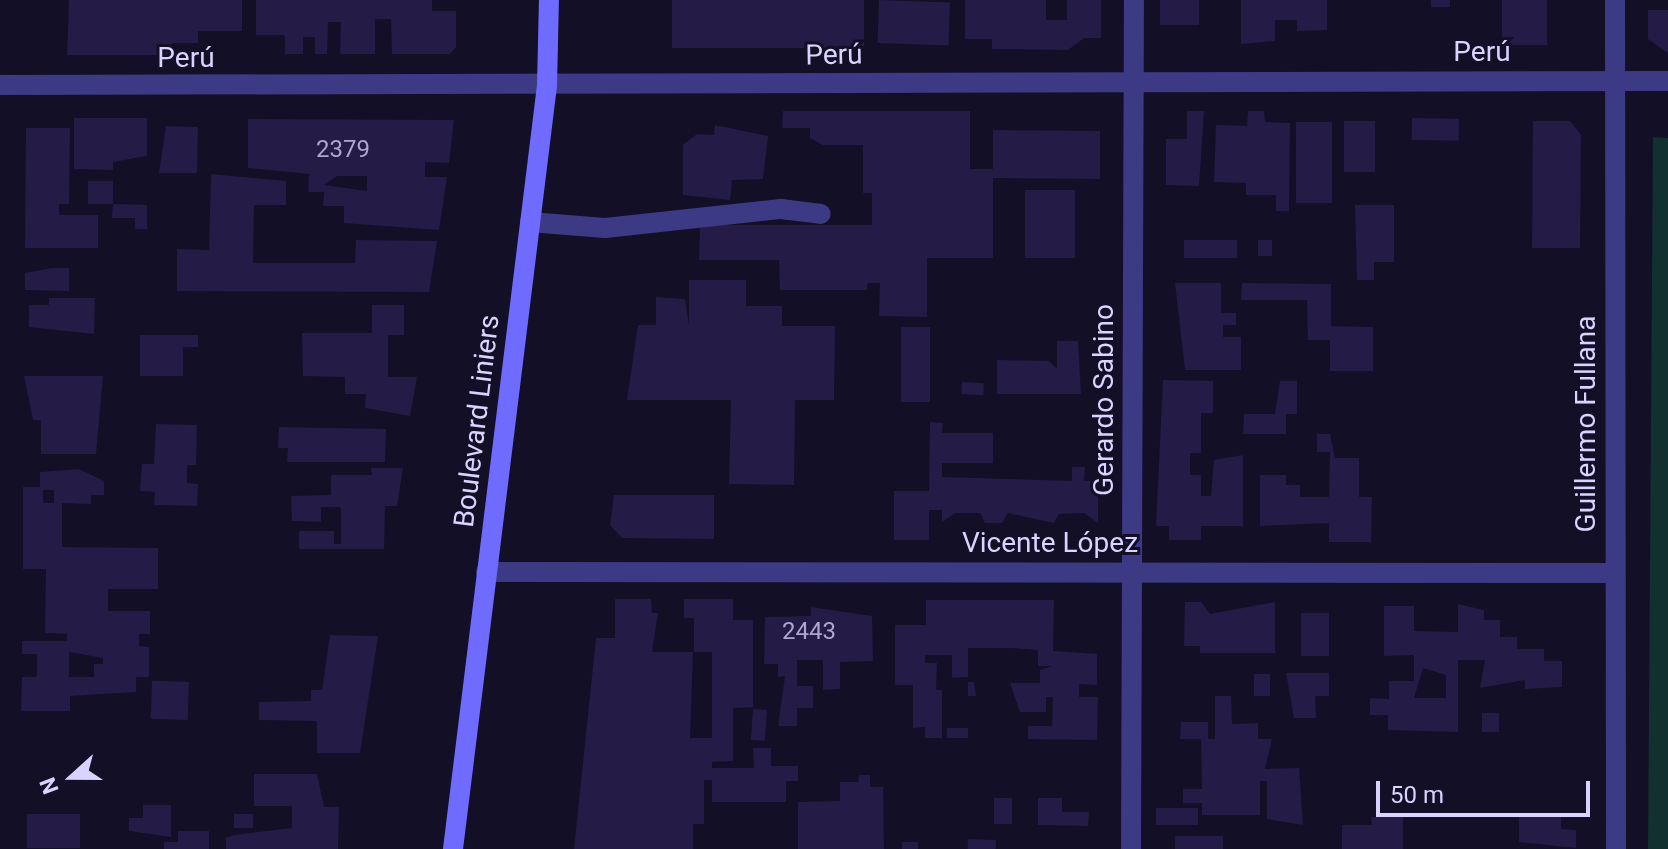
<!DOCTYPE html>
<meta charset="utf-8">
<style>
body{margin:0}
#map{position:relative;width:1668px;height:849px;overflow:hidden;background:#130f26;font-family:Roboto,sans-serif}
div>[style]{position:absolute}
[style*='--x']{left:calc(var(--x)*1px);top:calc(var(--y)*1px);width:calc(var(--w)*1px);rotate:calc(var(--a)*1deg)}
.green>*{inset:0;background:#12302f}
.building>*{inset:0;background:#241b47;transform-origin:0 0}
.minor>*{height:20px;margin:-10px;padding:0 10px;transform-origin:10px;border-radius:10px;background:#3d3a85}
.secondary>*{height:20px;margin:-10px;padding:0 10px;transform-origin:10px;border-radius:10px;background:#6f6bff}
span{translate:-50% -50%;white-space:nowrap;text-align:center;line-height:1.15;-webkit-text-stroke:6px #130f26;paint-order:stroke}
.number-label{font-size:24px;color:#aca6d1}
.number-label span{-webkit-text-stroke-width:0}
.street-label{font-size:28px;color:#d9d4ff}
.north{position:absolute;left:32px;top:737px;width:80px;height:80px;-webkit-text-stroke:6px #130f26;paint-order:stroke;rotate:249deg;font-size:22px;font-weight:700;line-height:32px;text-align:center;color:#d9d4ff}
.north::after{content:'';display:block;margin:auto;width:28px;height:36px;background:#d9d4ff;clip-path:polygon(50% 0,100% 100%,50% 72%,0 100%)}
.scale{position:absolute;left:1376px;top:781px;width:214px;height:36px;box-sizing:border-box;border:4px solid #d9d4ff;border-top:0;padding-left:10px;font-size:24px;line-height:28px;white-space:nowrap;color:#d9d4ff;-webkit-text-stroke:6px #130f26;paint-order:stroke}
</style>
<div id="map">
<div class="green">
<i style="clip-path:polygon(1653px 137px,1668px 138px,1668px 849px,1648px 849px)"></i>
</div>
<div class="building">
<i style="clip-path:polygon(69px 0,242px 0,242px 31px,198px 31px,198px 43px,172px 43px,171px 55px,67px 55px)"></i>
<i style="clip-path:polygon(256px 0,432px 0,432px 11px,456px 11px,456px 47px,450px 54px,392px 54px,391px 19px,375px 19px,375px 54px,340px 54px,341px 22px,328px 22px,327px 54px,315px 54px,315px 37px,303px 37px,303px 54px,285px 54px,285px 35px,256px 35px)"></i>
<i style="left:672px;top:0;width:192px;height:48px"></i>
<i style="left:879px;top:0;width:71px;height:43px;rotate:2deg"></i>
<i style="clip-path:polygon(965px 0,1046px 0,1046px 20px,1067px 20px,1067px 0,1101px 0,1101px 38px,1084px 38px,1068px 50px,992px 49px,992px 39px,965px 39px)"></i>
<i style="left:1160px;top:0;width:39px;height:25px"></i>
<i style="clip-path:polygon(1241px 0,1327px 0,1327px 30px,1297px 31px,1297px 20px,1275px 20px,1275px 41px,1241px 44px)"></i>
<i style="left:1431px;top:0;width:19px;height:7px"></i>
<i style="left:1502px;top:0;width:45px;height:45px"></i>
<i style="clip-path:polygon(1648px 10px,1668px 10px,1668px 53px,1648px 39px)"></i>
<i style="clip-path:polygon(783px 111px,970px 111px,970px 169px,993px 169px,993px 130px,1100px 131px,1100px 179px,993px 178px,993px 258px,927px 258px,927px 317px,879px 316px,880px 283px,867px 283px,867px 290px,780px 290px,779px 260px,699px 260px,700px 225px,872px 225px,872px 193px,863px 193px,863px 145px,823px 145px,810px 138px,810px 128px,782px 128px)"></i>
<i style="clip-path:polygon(1187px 111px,1204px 111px,1199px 186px,1166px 185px,1166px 139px,1187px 139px)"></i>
<i style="clip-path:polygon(1248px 111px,1264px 111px,1265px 122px,1290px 123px,1289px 211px,1276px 211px,1276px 195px,1246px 195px,1246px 183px,1214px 182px,1216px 125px,1247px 126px)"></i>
<i style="clip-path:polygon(74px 118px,147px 118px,147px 156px,113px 162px,113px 170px,74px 169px)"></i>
<i style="left:1412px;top:118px;width:47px;height:22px;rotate:1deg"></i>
<i style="clip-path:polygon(evenodd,248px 119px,454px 120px,449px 163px,425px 162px,425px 177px,447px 177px,439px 230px,344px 223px,344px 206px,323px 206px,324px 192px,308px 192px,309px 174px,248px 168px,248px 119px,337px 176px,367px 176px,367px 191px,324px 185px,337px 176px)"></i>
<i style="left:1344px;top:121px;width:31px;height:51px"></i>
<i style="clip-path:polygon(1533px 121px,1570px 121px,1581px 135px,1580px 248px,1532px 248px)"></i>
<i style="left:1296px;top:122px;width:36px;height:81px"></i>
<i style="clip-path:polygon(715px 125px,768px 136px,763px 179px,732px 180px,730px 200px,683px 195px,683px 145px,697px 134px,714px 135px)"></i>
<i style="clip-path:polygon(166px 126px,198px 127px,197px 173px,159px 173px)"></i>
<i style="clip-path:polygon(26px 128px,70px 128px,69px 204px,59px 204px,59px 215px,98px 215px,98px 248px,25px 248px)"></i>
<i style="clip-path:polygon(211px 174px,286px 181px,286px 205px,254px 205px,253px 263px,355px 263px,356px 240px,437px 241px,429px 292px,177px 291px,177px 249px,209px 250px)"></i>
<i style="left:88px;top:181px;width:25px;height:23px"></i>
<i style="left:1025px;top:190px;width:50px;height:68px"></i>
<i style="clip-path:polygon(113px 204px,147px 205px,147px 229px,135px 229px,135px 218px,112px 218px)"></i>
<i style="clip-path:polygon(1355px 205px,1394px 205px,1394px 262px,1374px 262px,1374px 280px,1357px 280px)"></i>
<i style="left:1184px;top:240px;width:53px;height:18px"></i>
<i style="left:1258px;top:240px;width:14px;height:16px"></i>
<i style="clip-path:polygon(52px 268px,69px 268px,69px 291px,25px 290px,25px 273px)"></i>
<i style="clip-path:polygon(689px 280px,746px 280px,746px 306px,782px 306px,782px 326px,835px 326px,834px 400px,795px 400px,794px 485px,729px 484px,731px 400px,627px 400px,638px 325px,656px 325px,656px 297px,685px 299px,689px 325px)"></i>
<i style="clip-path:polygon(1175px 283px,1221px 283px,1221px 313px,1236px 313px,1236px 325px,1223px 325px,1223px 337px,1241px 337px,1241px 370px,1185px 370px)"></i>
<i style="clip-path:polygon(1242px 283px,1331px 284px,1331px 326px,1373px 327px,1373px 371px,1330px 371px,1330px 340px,1308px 340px,1307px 300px,1241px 300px)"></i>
<i style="clip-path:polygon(49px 298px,95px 298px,94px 334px,29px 327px,29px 305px,49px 305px)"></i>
<i style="clip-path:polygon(372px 305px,404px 305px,404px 335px,388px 335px,388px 377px,417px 377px,410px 416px,365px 408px,366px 394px,345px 394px,345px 377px,303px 376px,302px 333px,372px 333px)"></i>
<i style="left:901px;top:327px;width:29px;height:75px"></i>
<i style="clip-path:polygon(140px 335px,198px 335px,198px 347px,183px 347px,183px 376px,140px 376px)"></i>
<i style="clip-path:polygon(1057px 341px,1078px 341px,1081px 394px,997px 394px,997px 360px,1049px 361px,1057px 369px)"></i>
<i style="clip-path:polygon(24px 376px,103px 376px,96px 454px,41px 454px,41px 420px,33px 420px)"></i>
<i style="clip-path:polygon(1163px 380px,1213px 381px,1213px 413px,1201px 413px,1201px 453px,1190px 453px,1190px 475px,1201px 475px,1201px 496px,1211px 496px,1214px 460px,1243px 455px,1243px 526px,1201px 526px,1201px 540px,1169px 540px,1169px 526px,1156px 526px)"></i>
<i style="clip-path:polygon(1280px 381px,1297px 381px,1297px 414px,1286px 414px,1286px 434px,1243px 434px,1244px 414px,1275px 414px)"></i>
<i style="left:962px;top:382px;width:22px;height:12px;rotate:3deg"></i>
<i style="clip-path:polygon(930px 422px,943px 423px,942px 433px,993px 433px,993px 463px,942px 463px,942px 477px,1072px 481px,1072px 467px,1085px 467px,1084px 481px,1098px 481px,1098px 523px,1084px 513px,1059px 514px,1054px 523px,1008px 513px,1002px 523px,985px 523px,980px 513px,955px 513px,942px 522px,942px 510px,929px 510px,929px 540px,894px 540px,894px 491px,929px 491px)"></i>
<i style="clip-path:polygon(156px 424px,197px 425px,196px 465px,187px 465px,187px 483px,198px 484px,197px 506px,154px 505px,155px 492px,140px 491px,142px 464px,154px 464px)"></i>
<i style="clip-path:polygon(279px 427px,386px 429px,385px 462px,287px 462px,288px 448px,278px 448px)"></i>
<i style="clip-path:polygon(1317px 434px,1330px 434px,1335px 458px,1359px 458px,1359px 497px,1372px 497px,1371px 542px,1329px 542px,1329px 523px,1260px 526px,1260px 475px,1286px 475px,1286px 485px,1300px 485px,1300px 497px,1329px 497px,1330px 452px,1317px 452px)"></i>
<i style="clip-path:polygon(371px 468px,403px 468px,397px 506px,385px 506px,384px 549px,299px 549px,299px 531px,334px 531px,334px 544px,341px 544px,341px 507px,321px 507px,321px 522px,292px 521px,291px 496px,331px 495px,331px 475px,372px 475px)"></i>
<i style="clip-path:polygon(evenodd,79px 469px,104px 481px,104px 495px,91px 495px,91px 504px,62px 503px,62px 547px,158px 548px,158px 589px,108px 589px,108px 611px,150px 611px,150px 634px,139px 634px,139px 646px,149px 647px,149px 677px,136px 677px,136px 692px,70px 696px,70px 711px,21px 711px,22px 677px,37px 677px,37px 654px,22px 654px,22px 641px,67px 641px,67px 634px,45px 633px,46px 569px,23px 569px,23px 487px,40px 487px,40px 472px,79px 469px,43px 490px,54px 490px,54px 503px,43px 503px,43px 490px,79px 469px,69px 652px,103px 658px,103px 664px,94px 664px,94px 677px,69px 677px,69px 652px)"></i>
<i style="clip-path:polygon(614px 495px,714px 495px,714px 539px,622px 538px,610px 525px)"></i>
<i style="clip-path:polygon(615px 599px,651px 599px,652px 613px,658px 613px,652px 652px,693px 652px,690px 738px,712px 738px,712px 652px,694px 652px,694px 618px,684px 618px,684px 599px,733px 599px,733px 620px,753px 620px,753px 707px,733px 708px,733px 761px,712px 762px,712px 768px,754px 768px,753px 748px,771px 748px,771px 766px,798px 766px,798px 781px,786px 781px,786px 802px,712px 802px,712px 780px,704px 780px,704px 824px,693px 824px,693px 849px,574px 849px,596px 638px,615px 638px)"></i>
<i style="clip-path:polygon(926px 600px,1054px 600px,1053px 651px,1097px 654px,1097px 685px,1079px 684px,1079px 697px,1098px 697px,1097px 740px,1028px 739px,1028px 726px,1052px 726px,1053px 697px,1046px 697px,1046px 712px,1020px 712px,1010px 683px,1040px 683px,1040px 670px,1053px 666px,1038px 666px,1038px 650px,1010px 648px,968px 648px,968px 677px,952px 678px,952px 655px,925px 655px,925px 663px,937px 663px,936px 690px,942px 690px,942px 738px,925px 738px,925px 727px,913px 728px,913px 685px,895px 685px,895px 625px,926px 625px)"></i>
<i style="clip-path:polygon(1185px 602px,1201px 602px,1210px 614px,1275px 602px,1275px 653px,1200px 653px,1200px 646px,1184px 646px)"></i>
<i style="clip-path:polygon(evenodd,1458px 604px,1484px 610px,1484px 620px,1500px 620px,1500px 637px,1517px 637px,1517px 649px,1544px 649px,1544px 661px,1562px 661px,1562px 687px,1525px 689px,1525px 680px,1480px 688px,1485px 660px,1458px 660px,1458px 732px,1388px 730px,1388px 715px,1370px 715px,1370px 698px,1389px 699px,1389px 681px,1414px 681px,1414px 655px,1384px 656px,1384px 606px,1414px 606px,1414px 631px,1458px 632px,1458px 604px,1423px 668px,1446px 675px,1446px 698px,1414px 698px,1423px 668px)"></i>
<i style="clip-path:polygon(811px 607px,872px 616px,873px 661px,840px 662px,840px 689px,823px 690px,823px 660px,797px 660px,797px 686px,813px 686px,813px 708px,797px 708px,797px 726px,778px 726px,785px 676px,778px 677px,778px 664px,764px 664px,765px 617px,811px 616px)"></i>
<i style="left:1301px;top:613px;width:28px;height:43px"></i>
<i style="clip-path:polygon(330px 635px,378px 636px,360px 753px,317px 753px,317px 721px,259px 720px,259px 702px,311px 701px,311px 690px,322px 690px)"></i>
<i style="clip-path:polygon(1286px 673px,1329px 673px,1329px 696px,1315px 696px,1316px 718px,1294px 718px)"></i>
<i style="left:1254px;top:674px;width:16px;height:22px"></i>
<i style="left:189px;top:682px;width:38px;height:37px;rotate:92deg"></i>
<i style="clip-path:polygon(968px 682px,974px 682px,976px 696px,968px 696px)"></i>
<i style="clip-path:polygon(1215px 696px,1231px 696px,1232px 724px,1258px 723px,1258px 739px,1272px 739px,1265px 769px,1299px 768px,1303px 825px,1267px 819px,1267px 781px,1260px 781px,1260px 815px,1202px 815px,1202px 803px,1183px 803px,1183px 789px,1202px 789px,1201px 739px,1180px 739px,1181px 722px,1208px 722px,1208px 739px,1215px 739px)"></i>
<i style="left:753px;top:709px;width:14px;height:31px;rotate:4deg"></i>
<i style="left:1482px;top:713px;width:17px;height:19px"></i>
<i style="left:947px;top:728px;width:21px;height:10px"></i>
<i style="clip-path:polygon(254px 774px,317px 774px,324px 807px,339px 807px,338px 849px,226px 849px,226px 838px,234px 835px,292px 828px,292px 806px,254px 806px)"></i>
<i style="clip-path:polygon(859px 775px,870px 775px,870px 787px,883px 787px,884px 849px,798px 849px,798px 802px,840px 801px,840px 782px,858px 782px)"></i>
<i style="left:994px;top:798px;width:18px;height:26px"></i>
<i style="clip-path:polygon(1038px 798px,1062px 798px,1062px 812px,1089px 812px,1088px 826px,1038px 825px)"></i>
<i style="clip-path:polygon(143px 805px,171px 805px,171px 837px,129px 831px,129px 818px,143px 818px)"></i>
<i style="left:1156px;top:808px;width:42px;height:17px"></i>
<i style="left:27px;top:814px;width:53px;height:34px"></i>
<i style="left:234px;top:814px;width:19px;height:14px"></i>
<i style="clip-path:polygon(1561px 816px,1561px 829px,1576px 830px,1576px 848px,1519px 842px,1519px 817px)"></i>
<i style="clip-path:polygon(1371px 817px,1403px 817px,1403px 849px,1342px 849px,1342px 825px,1372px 825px)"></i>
<i style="clip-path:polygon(178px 831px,209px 831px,209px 849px,164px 849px,164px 842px,178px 842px)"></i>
<i style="left:1175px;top:836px;width:48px;height:13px"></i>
<i style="left:968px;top:839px;width:28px;height:10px;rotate:2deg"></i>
<i style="left:902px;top:842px;width:16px;height:7px"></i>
</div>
<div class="minor">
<i style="--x:1615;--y:0;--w:849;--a:89.93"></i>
<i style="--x:0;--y:85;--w:1668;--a:-0.14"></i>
<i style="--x:530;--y:222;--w:75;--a:4.6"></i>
<i style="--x:605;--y:228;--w:177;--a:-6.2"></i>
<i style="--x:781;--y:209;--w:40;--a:7.1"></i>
<i style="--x:486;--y:572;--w:1128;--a:0.05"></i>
<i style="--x:1131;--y:849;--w:849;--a:-89.8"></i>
</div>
<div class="secondary">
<i style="--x:453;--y:849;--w:769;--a:-82.98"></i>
<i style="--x:547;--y:86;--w:86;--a:-88.7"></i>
</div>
<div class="number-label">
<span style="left:343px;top:150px">2379</span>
<span style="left:809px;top:632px">2443</span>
</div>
<div class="street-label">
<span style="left:1482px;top:52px">Perú</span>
<span style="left:834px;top:55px;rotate:-1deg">Perú</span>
<span style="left:186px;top:58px">Perú</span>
<span style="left:1104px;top:400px;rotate:-90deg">Gerardo Sabino</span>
<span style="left:477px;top:421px;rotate:-83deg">Boulevard Liniers</span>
<span style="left:1586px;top:424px;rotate:-90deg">Guillermo Fullana</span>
<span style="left:1050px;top:543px">Vicente López</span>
</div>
<div class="north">N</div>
<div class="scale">50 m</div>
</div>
